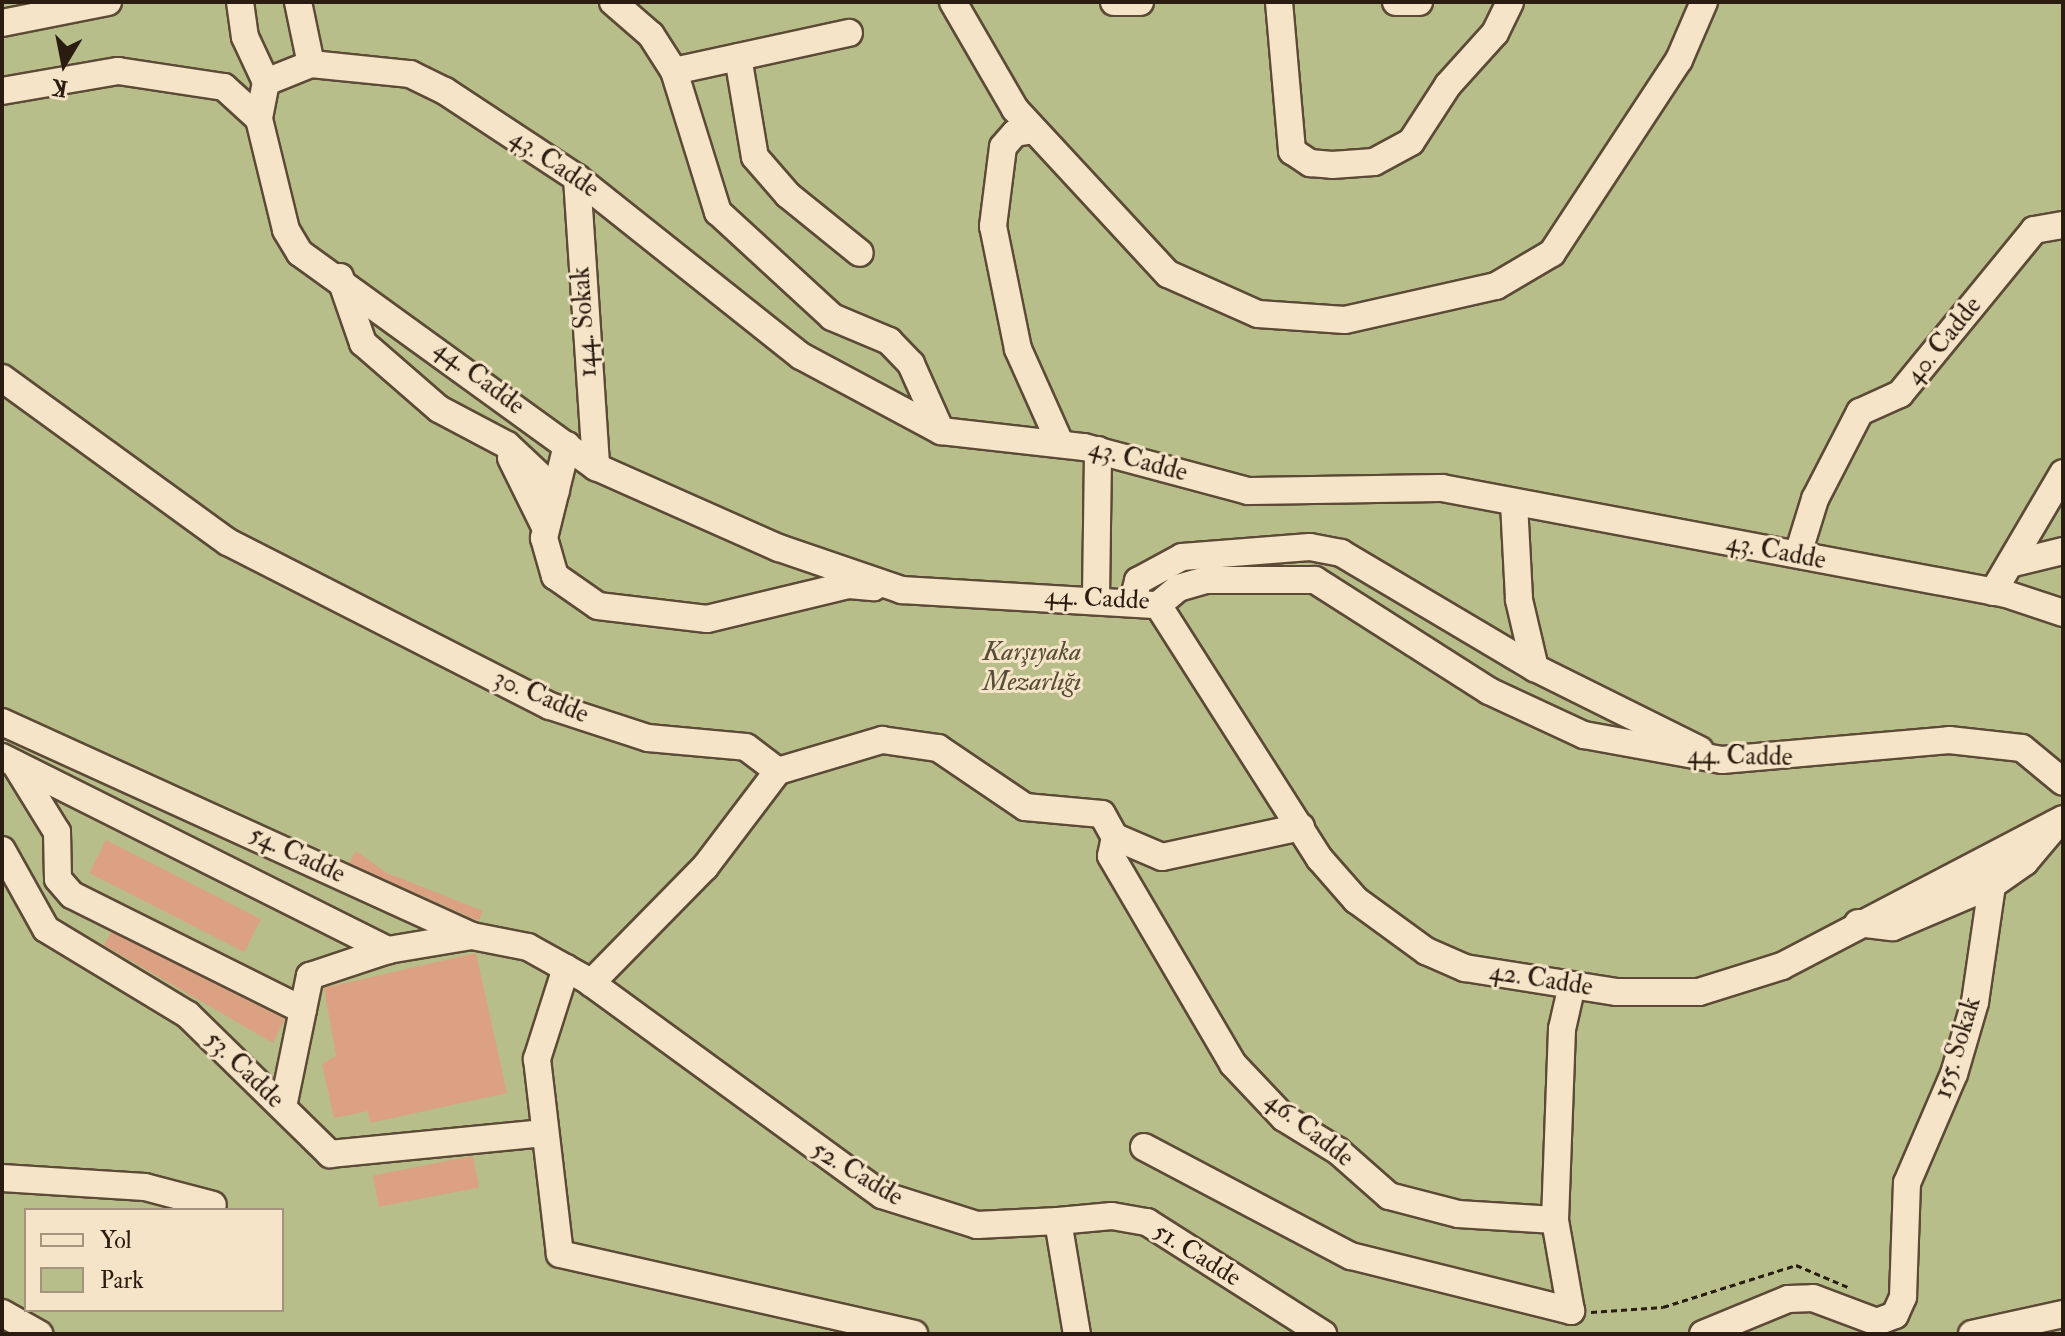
<!DOCTYPE html>
<meta charset="utf-8">
<style>
body{margin:0}
#map{position:relative;width:2065px;height:1336px;overflow:hidden;background:#f0d6a9;font-family:"IM FELL Double Pica",serif}
div>[style]{position:absolute}
[style*='--x']{left:calc(var(--x)*1px);top:calc(var(--y)*1px);width:calc(var(--w)*1px);rotate:calc(var(--a)*1deg)}
.green>*{inset:0;background:#b7be8a}
.building>*{inset:0;background:#dca183;transform-origin:0 0}
.path>*{height:3px;margin-top:-1.5px;transform-origin:0;background:repeating-linear-gradient(90deg,#2b1c11 0 6px,transparent 0 10px)}
.roads{filter:drop-shadow(2px 0 #5c4a37) drop-shadow(-2px 0 #5c4a37) drop-shadow(0 2px #5c4a37) drop-shadow(0 -2px #5c4a37)}
.minor>*{height:26px;margin:-13px;padding:0 13px;transform-origin:13px;border-radius:13px;background:#f5e4c7}
span{translate:-50% -50%;white-space:nowrap;text-align:center;line-height:1.15;-webkit-text-stroke:6px #f5e4c7;paint-order:stroke}
.street-label{font-size:26px;color:#2b1c11}
.park-label{font-size:26px;color:#554d35;font-style:italic}
.frame{position:absolute;inset:0;border:4px solid #2b1c11;pointer-events:none}
.legend{position:absolute;left:24px;top:1208px;width:260px;height:104px;box-sizing:border-box;background:#f5e4c7;border:2px solid #a4947e;margin:0;padding:10px 14px;list-style:none;font-size:24px;color:#2b1c11}
.legend li{display:flex;align-items:center;gap:16px;height:40px}
.legend b{width:40px;border:2px solid #a4947e}
.north{position:absolute;left:24px;top:24px;width:80px;height:80px;-webkit-text-stroke:6px #f5e4c7;paint-order:stroke;rotate:190deg;font-size:22px;font-weight:700;line-height:32px;text-align:center;color:#2b1c11}
.north::after{content:'';display:block;margin:auto;width:28px;height:36px;background:#2b1c11;clip-path:polygon(50% 0,100% 100%,50% 72%,0 100%)}
</style>
<div id="map">
<div class="green">
<i style="clip-path:polygon(evenodd,2px 2px,2063px 2px,2063px 1334px,2px 1334px,2px 2px,26px 1210px,282px 1210px,282px 1310px,26px 1310px,26px 1210px)"></i>
</div>
<div class="building">
<i style="left:106px;top:840px;width:174px;height:37px;rotate:27deg"></i>
<i style="clip-path:polygon(356px 851px,387px 873px,483px 911px,479px 921px,349px 863px)"></i>
<i style="clip-path:polygon(111px 932px,285px 1019px,273px 1043px,104px 945px)"></i>
<i style="clip-path:polygon(476px 953px,507px 1093px,370px 1123px,368px 1111px,334px 1118px,322px 1064px,336px 1056px,324px 988px)"></i>
<i style="left:473px;top:1156px;width:32px;height:102px;rotate:79deg"></i>
</div>
<div class="path">
<i style="--x:1591;--y:1312;--w:72;--a:-4"></i>
<i style="--x:1663;--y:1307;--w:139;--a:-17.5"></i>
<i style="--x:1796;--y:1265;--w:56;--a:22.9"></i>
</div>
<div class="roads">
<div class="minor">
<i style="--x:240;--y:2;--w:35;--a:82"></i>
<i style="--x:245;--y:37;--w:50;--a:65"></i>
<i style="--x:298;--y:2;--w:63;--a:78.2"></i>
<i style="--x:311;--y:64;--w:100;--a:5.8"></i>
<i style="--x:410;--y:74;--w:39;--a:26"></i>
<i style="--x:445;--y:91;--w:158;--a:33.4"></i>
<i style="--x:577;--y:178;--w:286;--a:38.5"></i>
<i style="--x:801;--y:356;--w:159;--a:28.2"></i>
<i style="--x:941;--y:431;--w:144;--a:6.4"></i>
<i style="--x:1084;--y:447;--w:170;--a:15"></i>
<i style="--x:1248;--y:491;--w:194;--a:-0.9"></i>
<i style="--x:1442;--y:488;--w:574;--a:10.64"></i>
<i style="--x:2006;--y:594;--w:60;--a:18.4"></i>
<i style="--x:613;--y:2;--w:50;--a:41"></i>
<i style="--x:651;--y:35;--w:43;--a:57.4"></i>
<i style="--x:674;--y:71;--w:148;--a:72.7"></i>
<i style="--x:718;--y:212;--w:155;--a:42.6"></i>
<i style="--x:832;--y:317;--w:62;--a:22.8"></i>
<i style="--x:889;--y:341;--w:32;--a:46"></i>
<i style="--x:911;--y:364;--w:73;--a:65.9"></i>
<i style="--x:953;--y:2;--w:124;--a:59.9"></i>
<i style="--x:1015;--y:109;--w:225;--a:47.2"></i>
<i style="--x:1168;--y:274;--w:98;--a:24"></i>
<i style="--x:1258;--y:314;--w:87;--a:3.9"></i>
<i style="--x:1345;--y:320;--w:155;--a:-12.7"></i>
<i style="--x:1496;--y:286;--w:65;--a:-30.5"></i>
<i style="--x:1552;--y:253;--w:231;--a:-56.7"></i>
<i style="--x:1679;--y:60;--w:63;--a:-66.7"></i>
<i style="--x:1114;--y:2;--w:26;--a:0"></i>
<i style="--x:1279;--y:2;--w:150;--a:85"></i>
<i style="--x:1292;--y:151;--w:22;--a:34"></i>
<i style="--x:1310;--y:163;--w:22;--a:5"></i>
<i style="--x:1332;--y:165;--w:42;--a:-4.1"></i>
<i style="--x:1374;--y:162;--w:42;--a:-28.4"></i>
<i style="--x:1411;--y:142;--w:68;--a:-57"></i>
<i style="--x:1448;--y:85;--w:70;--a:-47.9"></i>
<i style="--x:1495;--y:33;--w:34;--a:-64"></i>
<i style="--x:1396;--y:2;--w:23;--a:0"></i>
<i style="--x:2;--y:23;--w:108;--a:-11.2"></i>
<i style="--x:738;--y:57;--w:101;--a:80.4"></i>
<i style="--x:755;--y:157;--w:50;--a:49"></i>
<i style="--x:788;--y:195;--w:92;--a:38.9"></i>
<i style="--x:311;--y:64;--w:48;--a:158.2"></i>
<i style="--x:266;--y:82;--w:38;--a:101"></i>
<i style="--x:259;--y:119;--w:114;--a:76.3"></i>
<i style="--x:286;--y:230;--w:27;--a:59"></i>
<i style="--x:300;--y:253;--w:365;--a:35.9"></i>
<i style="--x:596;--y:467;--w:200;--a:23.9"></i>
<i style="--x:779;--y:548;--w:130;--a:18.9"></i>
<i style="--x:902;--y:590;--w:256;--a:3.4"></i>
<i style="--x:674;--y:71;--w:179;--a:-12.3"></i>
<i style="--x:2;--y:91;--w:118;--a:-9.8"></i>
<i style="--x:118;--y:71;--w:107;--a:8.6"></i>
<i style="--x:224;--y:87;--w:47;--a:42.4"></i>
<i style="--x:1034;--y:130;--w:19;--a:171"></i>
<i style="--x:1015;--y:133;--w:18;--a:131"></i>
<i style="--x:1003;--y:147;--w:80;--a:97.2"></i>
<i style="--x:993;--y:226;--w:126;--a:78.5"></i>
<i style="--x:1018;--y:349;--w:103;--a:65.9"></i>
<i style="--x:577;--y:178;--w:290;--a:86.2"></i>
<i style="--x:340;--y:277;--w:70;--a:70.8"></i>
<i style="--x:363;--y:343;--w:101;--a:41"></i>
<i style="--x:439;--y:409;--w:77;--a:27.9"></i>
<i style="--x:507;--y:445;--w:67;--a:43.2"></i>
<i style="--x:2;--y:378;--w:279;--a:36"></i>
<i style="--x:228;--y:542;--w:361;--a:27"></i>
<i style="--x:550;--y:706;--w:103;--a:18.1"></i>
<i style="--x:648;--y:738;--w:98;--a:5.2"></i>
<i style="--x:746;--y:747;--w:40;--a:37"></i>
<i style="--x:778;--y:771;--w:109;--a:-16.6"></i>
<i style="--x:882;--y:740;--w:57;--a:8.1"></i>
<i style="--x:938;--y:748;--w:105;--a:34.1"></i>
<i style="--x:1025;--y:807;--w:77;--a:5.2"></i>
<i style="--x:1102;--y:814;--w:26;--a:61"></i>
<i style="--x:567;--y:445;--w:96;--a:103.9"></i>
<i style="--x:544;--y:538;--w:40;--a:74"></i>
<i style="--x:555;--y:576;--w:52;--a:34.9"></i>
<i style="--x:598;--y:606;--w:110;--a:6.8"></i>
<i style="--x:707;--y:619;--w:146;--a:-13.5"></i>
<i style="--x:849;--y:585;--w:25;--a:5"></i>
<i style="--x:511;--y:458;--w:79;--a:63.8"></i>
<i style="--x:1514;--y:503;--w:97;--a:87"></i>
<i style="--x:1519;--y:600;--w:70;--a:76.8"></i>
<i style="--x:1535;--y:668;--w:184;--a:26.4"></i>
<i style="--x:1798;--y:554;--w:58;--a:-72.8"></i>
<i style="--x:1815;--y:499;--w:98;--a:-62.7"></i>
<i style="--x:1860;--y:412;--w:44;--a:-24.2"></i>
<i style="--x:1900;--y:394;--w:212;--a:-50.7"></i>
<i style="--x:2034;--y:230;--w:29;--a:-10"></i>
<i style="--x:2010;--y:564;--w:55;--a:-13.8"></i>
<i style="--x:1993;--y:592;--w:138;--a:-59.5"></i>
<i style="--x:1096;--y:598;--w:148;--a:-89.2"></i>
<i style="--x:1133;--y:601;--w:21;--a:-76"></i>
<i style="--x:1138;--y:581;--w:50;--a:-28.6"></i>
<i style="--x:1182;--y:557;--w:128;--a:-4.5"></i>
<i style="--x:1310;--y:547;--w:32;--a:11"></i>
<i style="--x:1341;--y:553;--w:226;--a:30.7"></i>
<i style="--x:1158;--y:605;--w:301;--a:57.5"></i>
<i style="--x:1320;--y:859;--w:55;--a:48.7"></i>
<i style="--x:1356;--y:900;--w:87;--a:36.1"></i>
<i style="--x:1426;--y:951;--w:43;--a:23.6"></i>
<i style="--x:1465;--y:968;--w:154;--a:9"></i>
<i style="--x:1617;--y:992;--w:82;--a:0"></i>
<i style="--x:1699;--y:992;--w:87;--a:-17.4"></i>
<i style="--x:1782;--y:966;--w:317;--a:-27.6"></i>
<i style="--x:1158;--y:605;--w:26;--a:-40"></i>
<i style="--x:1178;--y:588;--w:29;--a:-16"></i>
<i style="--x:1206;--y:580;--w:109;--a:0"></i>
<i style="--x:1315;--y:580;--w:206;--a:32.5"></i>
<i style="--x:1489;--y:691;--w:105;--a:24.9"></i>
<i style="--x:1584;--y:735;--w:140;--a:10.3"></i>
<i style="--x:1722;--y:760;--w:228;--a:-5"></i>
<i style="--x:1949;--y:740;--w:73;--a:6.3"></i>
<i style="--x:2022;--y:748;--w:53;--a:39.7"></i>
<i style="--x:2;--y:722;--w:516;--a:24.48"></i>
<i style="--x:472;--y:936;--w:57;--a:11.1"></i>
<i style="--x:528;--y:947;--w:68;--a:29.2"></i>
<i style="--x:587;--y:980;--w:365;--a:36.1"></i>
<i style="--x:882;--y:1195;--w:100;--a:17.5"></i>
<i style="--x:977;--y:1225;--w:81;--a:-2.8"></i>
<i style="--x:1058;--y:1221;--w:115;--a:80.5"></i>
<i style="--x:2;--y:757;--w:432;--a:26.6"></i>
<i style="--x:388;--y:950;--w:85;--a:-9.5"></i>
<i style="--x:15;--y:764;--w:80;--a:58.3"></i>
<i style="--x:57;--y:832;--w:47;--a:88.8"></i>
<i style="--x:58;--y:879;--w:21;--a:49"></i>
<i style="--x:72;--y:895;--w:258;--a:26.5"></i>
<i style="--x:1301;--y:827;--w:142;--a:167.8"></i>
<i style="--x:1162;--y:857;--w:51;--a:-156.9"></i>
<i style="--x:1115;--y:837;--w:19;--a:102"></i>
<i style="--x:1111;--y:856;--w:241;--a:59.6"></i>
<i style="--x:1233;--y:1064;--w:74;--a:46.6"></i>
<i style="--x:1284;--y:1118;--w:63;--a:31.4"></i>
<i style="--x:1338;--y:1151;--w:68;--a:41.4"></i>
<i style="--x:1389;--y:1196;--w:71;--a:14.6"></i>
<i style="--x:1458;--y:1214;--w:97;--a:3.5"></i>
<i style="--x:1555;--y:1220;--w:191;--a:-87.9"></i>
<i style="--x:1562;--y:1029;--w:45;--a:-77.2"></i>
<i style="--x:2;--y:850;--w:90;--a:60.9"></i>
<i style="--x:46;--y:929;--w:166;--a:31.2"></i>
<i style="--x:188;--y:1015;--w:199;--a:44.4"></i>
<i style="--x:330;--y:1154;--w:215;--a:-5.6"></i>
<i style="--x:1858;--y:923;--w:35;--a:7"></i>
<i style="--x:1893;--y:927;--w:108;--a:-23"></i>
<i style="--x:566;--y:968;--w:96;--a:107.7"></i>
<i style="--x:537;--y:1059;--w:196;--a:83.3"></i>
<i style="--x:560;--y:1254;--w:363;--a:12.7"></i>
<i style="--x:591;--y:983;--w:163;--a:-45.5"></i>
<i style="--x:705;--y:867;--w:121;--a:-52.8"></i>
<i style="--x:283;--y:1107;--w:134;--a:-78.4"></i>
<i style="--x:310;--y:976;--w:82;--a:-18.4"></i>
<i style="--x:1144;--y:1147;--w:234;--a:27.8"></i>
<i style="--x:1351;--y:1256;--w:227;--a:14"></i>
<i style="--x:1571;--y:1311;--w:92;--a:-100"></i>
<i style="--x:2;--y:1178;--w:143;--a:3.6"></i>
<i style="--x:145;--y:1187;--w:70;--a:14.8"></i>
<i style="--x:1058;--y:1221;--w:54;--a:-5.3"></i>
<i style="--x:1112;--y:1216;--w:36;--a:10"></i>
<i style="--x:1147;--y:1222;--w:209;--a:32.5"></i>
<i style="--x:2;--y:1313;--w:43;--a:29.6"></i>
<i style="--x:1703;--y:1334;--w:92;--a:-22.4"></i>
<i style="--x:1788;--y:1299;--w:25;--a:-2"></i>
<i style="--x:1813;--y:1298;--w:68;--a:20.6"></i>
<i style="--x:1877;--y:1322;--w:19;--a:-21"></i>
<i style="--x:1895;--y:1315;--w:20;--a:-66"></i>
<i style="--x:1903;--y:1297;--w:114;--a:-88"></i>
<i style="--x:1907;--y:1183;--w:119;--a:-66.7"></i>
<i style="--x:1954;--y:1074;--w:75;--a:-73.7"></i>
<i style="--x:1975;--y:1002;--w:118;--a:-81.7"></i>
<i style="--x:1992;--y:885;--w:40;--a:-34.9"></i>
<i style="--x:2025;--y:862;--w:40;--a:-50"></i>
<i style="--x:1972;--y:1334;--w:93;--a:-12.4"></i>
</div>
</div>
<div class="street-label">
<span style="left:554px;top:164px;rotate:34deg">43. Cadde</span>
<span style="left:585px;top:322px;rotate:-94deg">144. Sokak</span>
<span style="left:1944px;top:341px;rotate:-51deg">40. Cadde</span>
<span style="left:479px;top:378px;rotate:37deg">44. Cadde</span>
<span style="left:1138px;top:461px;rotate:15deg">43. Cadde</span>
<span style="left:1776px;top:552px;rotate:11deg">43. Cadde</span>
<span style="left:1097px;top:599px;rotate:3deg">44. Cadde</span>
<span style="left:541px;top:697px;rotate:23deg">30. Cadde</span>
<span style="left:1740px;top:757px;rotate:1deg">44. Cadde</span>
<span style="left:297px;top:855px;rotate:25deg">54. Cadde</span>
<span style="left:1541px;top:980px;rotate:9deg">42. Cadde</span>
<span style="left:1958px;top:1048px;rotate:-73deg">155. Sokak</span>
<span style="left:244px;top:1070px;rotate:44deg">53. Cadde</span>
<span style="left:1309px;top:1130px;rotate:38deg">46. Cadde</span>
<span style="left:857px;top:1174px;rotate:31deg">52. Cadde</span>
<span style="left:1197px;top:1255px;rotate:32deg">51. Cadde</span>
</div>
<div class="park-label">
<span style="left:1032px;top:668px">Karşıyaka<br>Mezarlığı</span>
</div>
<div class="frame"></div>
<ul class="legend">
<li><b style="height:10px;background:#f5e4c7"></b>Yol</li>
<li><b style="height:22px;background:#b7be8a"></b>Park</li>
</ul>
<div class="north">K</div>
</div>
